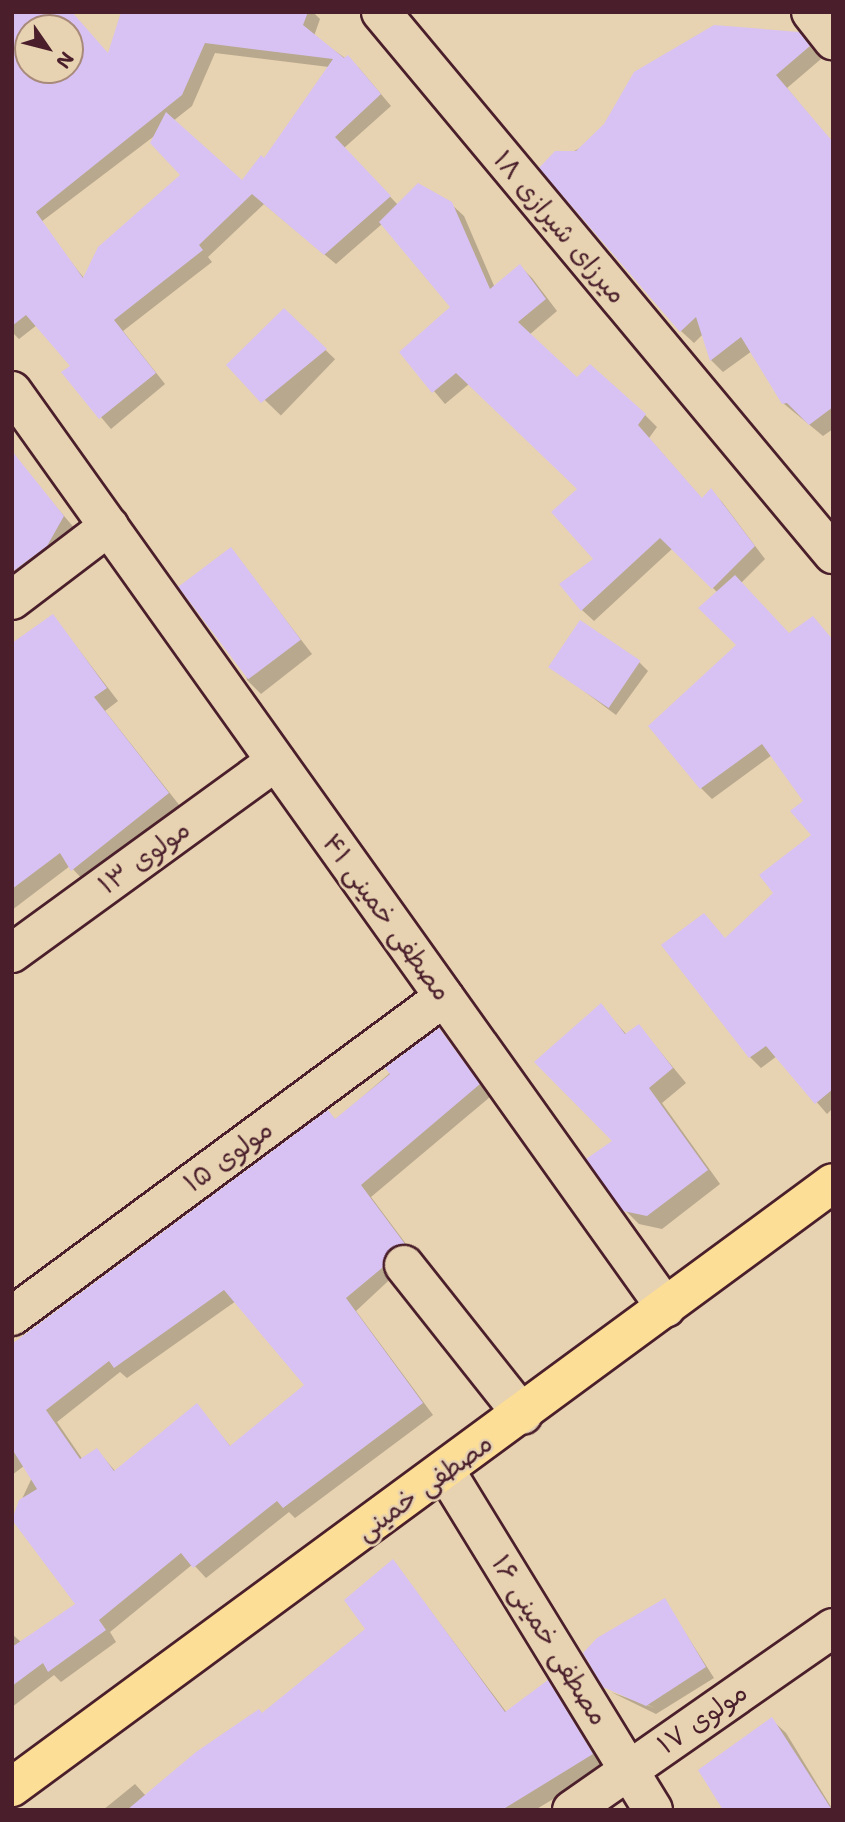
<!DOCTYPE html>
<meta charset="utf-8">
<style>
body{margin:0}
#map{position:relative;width:845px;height:1822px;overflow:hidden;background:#e7d2b1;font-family:"Shantell Sans","Playpen Sans Arabic",sans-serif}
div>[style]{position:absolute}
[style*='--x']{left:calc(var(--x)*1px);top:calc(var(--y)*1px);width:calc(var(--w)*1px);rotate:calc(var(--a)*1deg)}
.shadow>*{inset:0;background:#0003;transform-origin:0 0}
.building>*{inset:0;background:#d8c2f3;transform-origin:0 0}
.roads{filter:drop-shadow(2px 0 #4a1f2b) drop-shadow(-2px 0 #4a1f2b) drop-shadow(0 2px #4a1f2b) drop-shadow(0 -2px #4a1f2b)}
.minor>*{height:38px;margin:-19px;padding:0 19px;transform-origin:19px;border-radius:19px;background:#e7d2b1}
.major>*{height:38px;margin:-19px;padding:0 19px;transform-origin:19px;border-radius:19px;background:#fcde96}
span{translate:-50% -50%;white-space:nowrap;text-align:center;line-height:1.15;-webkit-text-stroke:5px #e7d2b1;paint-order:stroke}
.street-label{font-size:26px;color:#4a1f2b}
.frame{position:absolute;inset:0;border:14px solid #4a1f2b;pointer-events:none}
.north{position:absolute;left:14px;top:14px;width:70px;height:70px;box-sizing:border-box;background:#e7d2b1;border:2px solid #a88a7b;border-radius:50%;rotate:125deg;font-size:19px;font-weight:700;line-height:28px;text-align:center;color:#4a1f2b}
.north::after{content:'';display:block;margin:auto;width:24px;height:32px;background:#4a1f2b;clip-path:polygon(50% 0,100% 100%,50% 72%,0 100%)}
</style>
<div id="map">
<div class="shadow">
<i style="clip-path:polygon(evenodd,12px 12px,71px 12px,109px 56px,123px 12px,313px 12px,320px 19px,314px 36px,359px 68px,391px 106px,344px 148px,398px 205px,451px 204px,464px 216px,495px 288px,520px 266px,532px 278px,557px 311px,529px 335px,577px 380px,645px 415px,657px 427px,649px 438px,703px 500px,711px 491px,722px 502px,765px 559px,741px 583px,789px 635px,833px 640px,833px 1108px,827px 1114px,777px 1056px,761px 1068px,750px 1057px,664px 945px,726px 940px,775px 893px,813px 836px,806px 801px,772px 755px,712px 799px,701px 788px,738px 645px,718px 593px,673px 548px,594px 621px,582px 610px,595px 560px,579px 489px,469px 384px,445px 404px,401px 352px,452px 308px,382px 224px,336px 264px,264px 204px,208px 257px,212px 262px,123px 331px,165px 384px,111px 429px,64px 373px,72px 367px,37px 325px,19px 339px,12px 332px,12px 290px,62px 251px,84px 278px,183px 175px,157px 134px,12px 244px,12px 12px,28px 28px,70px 28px,70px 70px,28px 70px,28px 28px,12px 12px,215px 53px,329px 67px,264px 160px,242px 183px,173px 121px,192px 106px,215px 53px)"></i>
<i style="clip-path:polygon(798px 33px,821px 59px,787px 88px,833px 144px,833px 429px,823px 436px,783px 403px,752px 351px,723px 372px,711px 360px,703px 334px,694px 343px,681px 331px,542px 168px)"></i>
<i style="left:284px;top:310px;width:71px;height:78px;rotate:44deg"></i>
<i style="clip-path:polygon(12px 455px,76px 530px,12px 578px)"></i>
<i style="clip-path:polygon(231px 549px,312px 654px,261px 694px,247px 680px)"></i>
<i style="clip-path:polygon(53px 616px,118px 701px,105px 711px,180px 806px,85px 882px,70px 866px,12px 910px,12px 646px)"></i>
<i style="clip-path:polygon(639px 662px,648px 671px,616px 715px,549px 665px)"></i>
<i style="clip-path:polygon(601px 1006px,627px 1035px,639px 1026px,686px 1083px,662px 1103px,720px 1184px,662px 1229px,639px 1224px,625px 1210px)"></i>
<i style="clip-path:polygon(evenodd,439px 1030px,490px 1097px,371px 1197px,415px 1256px,356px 1311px,433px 1415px,295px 1518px,289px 1512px,206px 1578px,193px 1564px,110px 1632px,116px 1642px,61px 1682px,54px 1675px,12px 1707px,12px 1634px,22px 1643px,77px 1604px,13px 1518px,45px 1450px,12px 1475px,12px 1361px,328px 1112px,336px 1120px,439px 1030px,236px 1301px,307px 1385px,231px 1447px,197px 1406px,116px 1472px,97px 1450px,83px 1460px,57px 1422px,120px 1372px,127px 1378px,236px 1301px)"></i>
<i style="clip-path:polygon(393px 1561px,507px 1713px,547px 1682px,561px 1696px,605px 1768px,535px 1810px,103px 1810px,135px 1784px,146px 1796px,263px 1715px,368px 1629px)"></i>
<i style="clip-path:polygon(665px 1601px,714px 1678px,656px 1714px,611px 1692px,655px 1708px,607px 1687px)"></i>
<i style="clip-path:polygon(772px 1720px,786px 1733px,833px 1810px,725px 1810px)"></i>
</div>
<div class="building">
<i style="clip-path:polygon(evenodd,12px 12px,72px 12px,108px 53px,121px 12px,308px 12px,303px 25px,344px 58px,348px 55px,381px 94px,335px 137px,391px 196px,324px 255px,252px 194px,199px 245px,203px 250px,114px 320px,156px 373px,99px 419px,61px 372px,70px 366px,26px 315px,12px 326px,12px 12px,28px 28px,70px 28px,70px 70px,28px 70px,28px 28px,12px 12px,205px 43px,333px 59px,264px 158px,261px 155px,242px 180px,166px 112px,150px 143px,180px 175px,98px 247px,83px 278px,36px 212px,182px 95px,205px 43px)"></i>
<i style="clip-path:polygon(714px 25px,799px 32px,810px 46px,776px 75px,833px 142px,833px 407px,809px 425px,787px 403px,782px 404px,741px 337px,710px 361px,696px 317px,680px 332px,539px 168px,555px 151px,576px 151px,604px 124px,634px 72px)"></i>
<i style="clip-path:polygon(418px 183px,452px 202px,490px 289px,520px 264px,546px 299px,518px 322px,577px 377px,590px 364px,646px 414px,638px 425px,702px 498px,711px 488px,755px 546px,712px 589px,660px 538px,581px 611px,559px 584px,593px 559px,551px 512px,577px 489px,456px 373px,432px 393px,399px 352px,450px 307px,379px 222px)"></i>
<i style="clip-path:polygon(284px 308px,327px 349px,261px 403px,226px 365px)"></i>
<i style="clip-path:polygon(12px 451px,64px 516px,47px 546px,12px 572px)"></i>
<i style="left:231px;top:547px;width:116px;height:66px;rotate:53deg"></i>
<i style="clip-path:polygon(735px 575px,789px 633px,813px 616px,833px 640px,833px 1089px,815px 1104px,766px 1046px,749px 1058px,661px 945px,704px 913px,725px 938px,773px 893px,759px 875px,811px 835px,790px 811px,803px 801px,762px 744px,700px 789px,648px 726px,736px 645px,698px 608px)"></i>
<i style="clip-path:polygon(53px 614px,107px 688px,94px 697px,169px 793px,71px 871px,60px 853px,12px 889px,12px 643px)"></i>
<i style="left:580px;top:620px;width:73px;height:57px;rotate:34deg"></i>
<i style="clip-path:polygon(601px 1003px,625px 1034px,639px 1024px,673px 1068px,649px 1088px,708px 1170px,647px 1216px,623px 1211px,586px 1159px,612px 1141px,534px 1062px)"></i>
<i style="clip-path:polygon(evenodd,439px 1028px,480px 1084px,361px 1185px,405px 1244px,390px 1248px,382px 1268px,346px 1298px,423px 1403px,283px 1508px,277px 1501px,193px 1568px,181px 1553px,99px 1620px,106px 1630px,48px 1672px,43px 1663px,12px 1686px,12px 1647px,75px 1604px,12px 1520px,19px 1500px,37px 1489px,12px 1449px,12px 1344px,328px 1110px,335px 1119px,390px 1074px,385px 1068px,439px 1028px,224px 1290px,304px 1385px,230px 1446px,197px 1403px,114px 1471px,97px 1448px,80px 1459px,46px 1410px,109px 1361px,114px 1368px,224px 1290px)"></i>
<i style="clip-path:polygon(393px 1559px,505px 1712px,548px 1680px,593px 1754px,502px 1810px,127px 1810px,196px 1752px,259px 1709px,262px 1713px,365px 1629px,344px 1600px)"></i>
<i style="clip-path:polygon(665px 1598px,706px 1667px,646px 1706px,603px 1687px,583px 1653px,597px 1638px)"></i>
<i style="clip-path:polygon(772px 1717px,832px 1810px,723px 1810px,698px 1770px)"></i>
</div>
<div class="roads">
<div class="minor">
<i style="--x:381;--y:12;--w:706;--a:50.17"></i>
<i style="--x:811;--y:12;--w:36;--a:52"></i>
<i style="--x:12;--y:391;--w:1126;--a:54.5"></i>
<i style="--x:12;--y:600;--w:122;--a:-37.3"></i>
<i style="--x:12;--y:953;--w:326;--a:-36"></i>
<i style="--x:404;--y:1265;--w:191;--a:51.6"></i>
<i style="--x:12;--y:1316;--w:537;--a:-36.44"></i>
<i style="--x:446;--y:1472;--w:396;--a:58.5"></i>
<i style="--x:572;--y:1810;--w:318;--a:-34.9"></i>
</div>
<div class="major">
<i style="--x:12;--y:1787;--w:1019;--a:-36.34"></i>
</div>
</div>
<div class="street-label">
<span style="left:560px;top:227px;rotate:50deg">میرزای شیرازی ۱۸</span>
<span style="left:144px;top:857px;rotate:-36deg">مولوی ۱۳</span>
<span style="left:387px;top:917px;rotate:54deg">مصطفی خمینی ۴۱</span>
<span style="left:228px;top:1156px;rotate:-36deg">مولوی ۱۵</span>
<span style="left:424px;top:1487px;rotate:-36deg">مصطفی خمینی</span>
<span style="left:550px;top:1640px;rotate:58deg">مصطفی خمینی ۱۶</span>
<span style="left:702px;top:1718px;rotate:-35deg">مولوی ۱۷</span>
</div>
<div class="frame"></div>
<div class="north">N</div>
</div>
